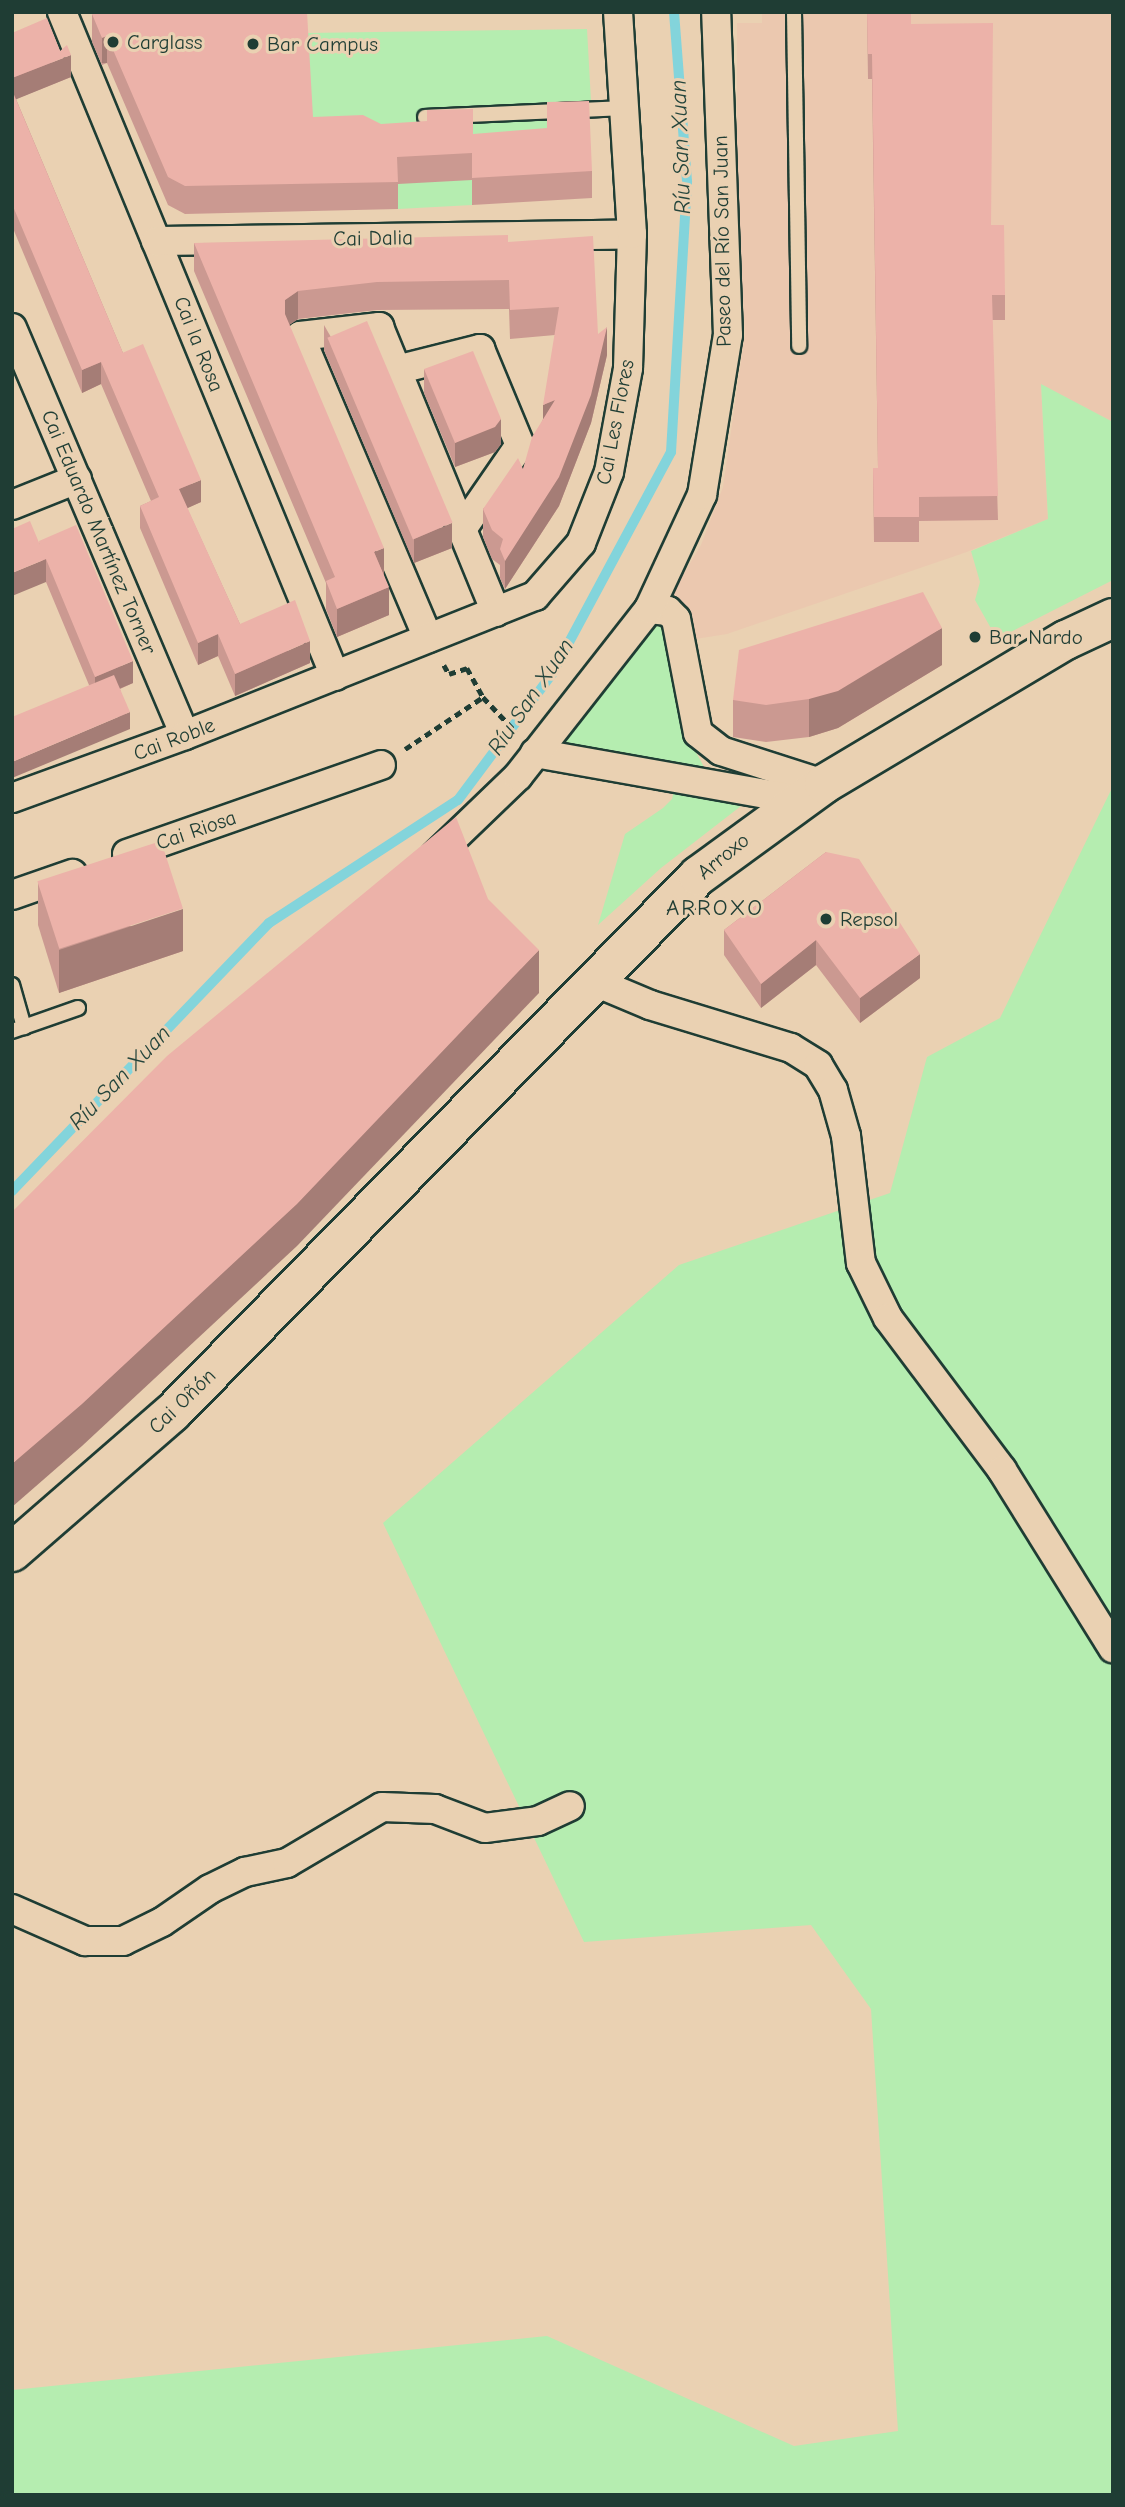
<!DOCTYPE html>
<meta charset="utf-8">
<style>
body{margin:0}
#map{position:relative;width:1125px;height:2507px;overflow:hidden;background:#ead1b2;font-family:"Comic Neue",sans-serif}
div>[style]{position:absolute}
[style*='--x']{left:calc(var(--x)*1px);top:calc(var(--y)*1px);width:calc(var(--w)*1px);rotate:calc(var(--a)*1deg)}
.built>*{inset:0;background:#ebc8af}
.green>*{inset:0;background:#b5edb0}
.stream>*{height:10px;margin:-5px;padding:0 5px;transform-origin:5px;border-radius:5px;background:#83d4db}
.path>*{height:4.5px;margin-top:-2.25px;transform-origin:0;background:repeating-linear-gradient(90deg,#1f3d34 0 7px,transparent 0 12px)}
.roads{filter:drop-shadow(2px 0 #1f3d34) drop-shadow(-2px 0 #1f3d34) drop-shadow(0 2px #1f3d34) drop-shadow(0 -2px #1f3d34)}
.lane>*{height:14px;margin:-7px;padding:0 7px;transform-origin:7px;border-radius:7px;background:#ead1b2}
.street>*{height:28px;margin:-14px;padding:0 14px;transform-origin:14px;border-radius:14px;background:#ead1b2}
.secondary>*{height:38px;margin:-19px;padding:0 19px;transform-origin:19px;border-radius:19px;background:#ead1b2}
.wall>*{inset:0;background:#cb9991}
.shaded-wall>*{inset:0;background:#a57d76;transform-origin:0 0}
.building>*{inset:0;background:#ecb2a9;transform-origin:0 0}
.dots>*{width:19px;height:19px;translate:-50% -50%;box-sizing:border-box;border:4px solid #ead1b2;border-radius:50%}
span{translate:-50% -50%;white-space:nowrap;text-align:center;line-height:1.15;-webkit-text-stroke:6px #ead1b2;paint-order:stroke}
.poi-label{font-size:21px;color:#1f3d34}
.left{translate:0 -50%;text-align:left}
.street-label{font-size:21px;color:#1f3d34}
.water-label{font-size:23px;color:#24453c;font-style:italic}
.neighbourhood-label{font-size:23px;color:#1f3d34;letter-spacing:2px}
.frame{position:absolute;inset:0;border:14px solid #1f3d34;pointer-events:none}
</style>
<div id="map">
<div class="built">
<i style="clip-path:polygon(762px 12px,1113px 12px,1113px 422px,1041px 385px,1048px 519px,964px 553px,727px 634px,689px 640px,692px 629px,673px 592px,701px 545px,723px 487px,745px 334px,737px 192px,737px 23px,762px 23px)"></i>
</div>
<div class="green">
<i style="clip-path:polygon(587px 29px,591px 101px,424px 111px,426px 125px,589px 118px,472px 196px,472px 205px,398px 209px,320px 150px,311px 110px,307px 33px)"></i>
<i style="clip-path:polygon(1041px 384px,1113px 422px,1113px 580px,997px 639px,975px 600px,980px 582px,971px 551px,1048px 519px)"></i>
<i style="clip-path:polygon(664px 620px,691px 743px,704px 767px,564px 743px,650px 624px)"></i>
<i style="clip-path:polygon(675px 786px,750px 799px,661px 868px,598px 925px,625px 834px,663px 808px,672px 799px)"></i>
<i style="clip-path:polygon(1113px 786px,1113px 2495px,12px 2495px,12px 2390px,547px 2336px,794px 2446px,898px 2431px,871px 2009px,811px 1925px,584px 1942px,383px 1523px,679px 1265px,890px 1193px,927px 1057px,1000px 1018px)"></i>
</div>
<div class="stream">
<i style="--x:12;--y:1191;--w:371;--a:-46.2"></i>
<i style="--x:269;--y:923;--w:225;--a:-33.1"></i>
<i style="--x:458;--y:800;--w:157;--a:-53.3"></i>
<i style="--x:552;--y:674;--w:252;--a:-61.8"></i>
<i style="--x:671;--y:452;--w:271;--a:-86.6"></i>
<i style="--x:687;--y:181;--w:169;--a:-94.4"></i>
</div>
<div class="path">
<i style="--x:444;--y:665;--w:10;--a:61"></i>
<i style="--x:449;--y:674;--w:19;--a:-18"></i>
<i style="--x:467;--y:668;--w:33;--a:61"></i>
<i style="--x:483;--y:697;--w:48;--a:46.7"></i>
<i style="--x:405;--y:749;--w:94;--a:-33.7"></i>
</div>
<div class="roads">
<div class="lane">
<i style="--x:794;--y:12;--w:334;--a:89.1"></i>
<i style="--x:425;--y:117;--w:199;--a:-2.6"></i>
<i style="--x:12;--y:985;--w:44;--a:74.1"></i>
<i style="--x:12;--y:1031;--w:70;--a:-19.2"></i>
</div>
<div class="street">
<i style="--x:62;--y:12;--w:718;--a:67.65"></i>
<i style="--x:156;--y:241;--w:476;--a:-0.8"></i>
<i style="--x:12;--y:328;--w:442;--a:67"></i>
<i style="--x:396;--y:370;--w:87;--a:-14"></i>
<i style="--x:480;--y:349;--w:104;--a:67.4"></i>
<i style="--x:520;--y:445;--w:102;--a:124.6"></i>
<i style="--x:12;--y:505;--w:70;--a:-21.8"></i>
<i style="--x:649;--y:609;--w:19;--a:6"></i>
<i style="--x:668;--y:611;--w:11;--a:45"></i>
<i style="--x:676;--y:619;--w:116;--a:79.1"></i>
<i style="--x:698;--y:733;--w:29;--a:38"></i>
<i style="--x:721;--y:751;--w:108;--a:17.8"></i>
<i style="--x:428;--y:638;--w:328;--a:-113"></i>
<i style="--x:300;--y:336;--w:80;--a:-6.5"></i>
<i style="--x:379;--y:327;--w:308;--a:67.7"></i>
<i style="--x:535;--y:753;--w:267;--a:10.1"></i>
<i style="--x:12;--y:798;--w:184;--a:-20"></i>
<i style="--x:185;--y:735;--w:377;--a:-21.7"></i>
<i style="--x:535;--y:596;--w:70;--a:-49"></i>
<i style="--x:581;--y:543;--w:76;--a:-68.5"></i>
<i style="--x:609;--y:472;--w:106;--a:-79.6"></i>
<i style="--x:628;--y:368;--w:134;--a:-88.3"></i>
<i style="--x:632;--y:234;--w:222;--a:-93.6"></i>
<i style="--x:127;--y:854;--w:269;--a:-19.3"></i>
<i style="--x:435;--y:856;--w:115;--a:-43.9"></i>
<i style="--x:518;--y:776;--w:212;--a:-51.9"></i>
<i style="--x:649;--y:609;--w:126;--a:-65.1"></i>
<i style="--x:702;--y:495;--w:162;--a:-80.8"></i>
<i style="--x:728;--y:335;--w:323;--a:-92.1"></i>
<i style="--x:12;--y:895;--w:64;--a:-19.3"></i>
<i style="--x:593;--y:981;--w:62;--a:22.8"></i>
<i style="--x:650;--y:1005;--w:147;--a:17"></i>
<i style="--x:791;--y:1048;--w:32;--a:32"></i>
<i style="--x:818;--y:1065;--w:29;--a:59"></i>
<i style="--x:833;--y:1090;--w:48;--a:74.2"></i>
<i style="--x:846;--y:1136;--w:128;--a:83.3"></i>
<i style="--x:861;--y:1263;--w:61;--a:63.9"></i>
<i style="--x:888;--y:1318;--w:190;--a:53.1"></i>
<i style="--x:1002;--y:1470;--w:210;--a:58.1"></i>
<i style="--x:12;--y:1909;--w:80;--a:23.7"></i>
<i style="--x:85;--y:1941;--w:38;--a:0"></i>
<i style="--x:123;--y:1941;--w:43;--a:-26"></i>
<i style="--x:162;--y:1922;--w:58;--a:-34.5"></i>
<i style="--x:210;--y:1889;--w:39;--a:-26"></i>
<i style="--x:245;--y:1872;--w:43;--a:-12.1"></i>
<i style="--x:287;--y:1863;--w:110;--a:-30.5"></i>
<i style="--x:382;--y:1807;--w:53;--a:2.2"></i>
<i style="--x:435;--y:1809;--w:53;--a:20.8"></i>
<i style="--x:485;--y:1828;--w:53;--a:-7.5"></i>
<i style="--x:538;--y:1821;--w:35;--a:-25"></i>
</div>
<div class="secondary">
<i style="--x:12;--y:1552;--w:212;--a:-41"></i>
<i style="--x:172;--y:1413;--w:752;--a:-45.59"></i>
<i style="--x:698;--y:876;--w:156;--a:-36.1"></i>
<i style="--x:824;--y:784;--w:282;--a:-30.8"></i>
<i style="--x:1066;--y:640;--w:52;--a:-25.1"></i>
</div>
</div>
<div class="wall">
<i style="clip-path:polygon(867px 12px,911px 24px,991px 225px,1005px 295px,1005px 320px,992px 320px,998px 520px,919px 521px,919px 542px,874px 542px,873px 468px,878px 468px,872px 79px,868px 79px)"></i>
<i style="clip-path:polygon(92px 14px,313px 117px,473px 134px,592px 171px,592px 198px,472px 205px,472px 180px,398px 184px,398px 209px,185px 214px,168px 205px,107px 63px,102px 65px,92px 42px)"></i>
<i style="clip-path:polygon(12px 33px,71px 77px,16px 99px,123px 353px,201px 502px,187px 508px,240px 624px,310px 663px,235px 696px,218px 656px,198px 665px,140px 528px,140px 506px,151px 501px,101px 384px,82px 393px,12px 226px)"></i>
<i style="clip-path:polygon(508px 242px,598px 334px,607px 355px,591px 423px,559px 506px,505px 589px,500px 578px,500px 565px,492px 559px,483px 537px,483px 509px,523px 469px,543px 419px,555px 335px,510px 339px,509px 309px,377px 310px,298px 319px,289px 325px,384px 575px,389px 615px,337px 637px,326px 609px,326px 583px,194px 271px,194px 243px)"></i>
<i style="clip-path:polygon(324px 325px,452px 548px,414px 563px,324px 350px)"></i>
<i style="clip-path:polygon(424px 369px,501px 444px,495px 452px,455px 467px,424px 393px)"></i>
<i style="clip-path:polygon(39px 542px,133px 683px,120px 689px,130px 729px,89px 685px,46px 582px)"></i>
<i style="clip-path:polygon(942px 665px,838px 728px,809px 737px,766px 742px,733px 737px,733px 700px)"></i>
<i style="clip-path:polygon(826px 852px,920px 978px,860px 1023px,816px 965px,761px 1008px,724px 955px,724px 930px)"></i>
<i style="clip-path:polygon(38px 882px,183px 951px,59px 993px,38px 925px)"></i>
</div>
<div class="shaded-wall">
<i style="left:107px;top:36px;width:27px;height:5px;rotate:90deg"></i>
<i style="clip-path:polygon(71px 55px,71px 77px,12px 101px,12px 78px)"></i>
<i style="clip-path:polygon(298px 291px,298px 319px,285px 328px,285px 300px)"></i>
<i style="clip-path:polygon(607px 327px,607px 355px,591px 423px,559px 506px,505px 589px,505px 561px)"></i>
<i style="clip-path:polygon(101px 362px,101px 384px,82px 393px,82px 370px)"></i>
<i style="clip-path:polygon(555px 400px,543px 433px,543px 405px)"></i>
<i style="clip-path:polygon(501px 419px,501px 444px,495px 452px,455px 467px,455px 443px)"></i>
<i style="clip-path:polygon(201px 480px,201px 502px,179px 512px,179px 489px)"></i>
<i style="clip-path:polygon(452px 523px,452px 548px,414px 563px,414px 539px)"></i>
<i style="clip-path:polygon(384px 548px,384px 576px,374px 552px)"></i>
<i style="clip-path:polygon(46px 559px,46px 582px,12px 596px,12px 573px)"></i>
<i style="clip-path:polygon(389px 587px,389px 615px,337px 637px,337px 609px)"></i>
<i style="clip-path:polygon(942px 628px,942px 665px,838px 728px,809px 737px,809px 699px)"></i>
<i style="clip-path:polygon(218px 634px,218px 656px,198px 665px,198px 643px)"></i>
<i style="clip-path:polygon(310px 641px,310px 663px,235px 696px,235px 674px)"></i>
<i style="clip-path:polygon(133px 661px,133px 683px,95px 699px,95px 677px)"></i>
<i style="clip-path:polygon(130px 712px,130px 729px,12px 778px,12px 762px)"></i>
<i style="clip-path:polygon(183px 909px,183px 951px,59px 993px,59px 950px)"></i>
<i style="clip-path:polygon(816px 940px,816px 965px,761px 1008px,761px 984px)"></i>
<i style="clip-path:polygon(539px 950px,539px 993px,297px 1246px,82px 1446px,12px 1507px,12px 1464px)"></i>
<i style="clip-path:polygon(920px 954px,920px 978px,860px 1023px,860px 998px)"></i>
</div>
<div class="building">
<i style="clip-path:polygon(93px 12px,307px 12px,313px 117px,363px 115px,381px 124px,427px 121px,427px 110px,473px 109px,473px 134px,547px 128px,547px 102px,589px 101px,592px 171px,472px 178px,472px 153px,397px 157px,398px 182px,185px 186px,168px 177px,107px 36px,102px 38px,92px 14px)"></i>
<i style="clip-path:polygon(867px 12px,911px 12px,911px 24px,993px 23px,991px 225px,1004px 225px,1005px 295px,992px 295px,998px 496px,919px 497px,919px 517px,874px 517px,873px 468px,878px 468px,872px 54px,868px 54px)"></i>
<i style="clip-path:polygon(47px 18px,60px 51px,67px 45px,71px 55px,12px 78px,12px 33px)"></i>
<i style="clip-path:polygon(12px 90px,123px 353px,106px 360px,143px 344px,201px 480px,179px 489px,240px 624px,295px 600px,310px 641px,235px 674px,218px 634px,198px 643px,140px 506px,159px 497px,101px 362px,82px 370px,12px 204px)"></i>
<i style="clip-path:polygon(508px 235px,508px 242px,593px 236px,598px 334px,607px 327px,591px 395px,559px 477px,505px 561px,500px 549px,503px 539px,492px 530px,483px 509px,518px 458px,523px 469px,532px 437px,555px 400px,543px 405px,559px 307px,510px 310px,509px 280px,377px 282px,298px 291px,285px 300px,285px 314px,384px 548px,374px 552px,389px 587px,337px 609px,326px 581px,335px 577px,194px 243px)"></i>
<i style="left:367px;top:321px;width:219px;height:43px;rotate:67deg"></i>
<i style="clip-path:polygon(473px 351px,501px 419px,495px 427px,455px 443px,424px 369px)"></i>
<i style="clip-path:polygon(30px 521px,40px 545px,39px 541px,76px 525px,133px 661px,95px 677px,46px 559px,12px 573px,12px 529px)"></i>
<i style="clip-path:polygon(923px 592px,942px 628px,838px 691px,809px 699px,766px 705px,733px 700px,739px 650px)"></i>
<i style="clip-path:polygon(114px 675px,130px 712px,12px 762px,12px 717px)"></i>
<i style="clip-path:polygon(456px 817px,488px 899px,539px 950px,297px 1204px,82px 1404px,12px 1464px,12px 1212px,167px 1056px)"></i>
<i style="left:161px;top:841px;width:71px;height:130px;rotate:72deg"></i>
<i style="clip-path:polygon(826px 852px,859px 859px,920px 954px,860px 998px,816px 940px,761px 984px,724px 930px)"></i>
</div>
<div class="dots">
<i style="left:113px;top:42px;background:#1f3d34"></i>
<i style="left:253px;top:44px;background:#1f3d34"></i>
<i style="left:975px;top:637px;background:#1f3d34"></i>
<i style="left:826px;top:919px;background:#1f3d34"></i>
</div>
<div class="poi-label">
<span class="left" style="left:127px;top:42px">Carglass</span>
<span class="left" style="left:267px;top:44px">Bar Campus</span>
<span class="left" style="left:989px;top:637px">Bar Nardo</span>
<span class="left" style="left:840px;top:919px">Repsol</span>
</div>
<div class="street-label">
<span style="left:373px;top:238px;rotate:-1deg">Cai Dalia</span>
<span style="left:722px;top:241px;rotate:-91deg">Paseo del Río San Juan</span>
<span style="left:199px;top:344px;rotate:68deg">Cai la Rosa</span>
<span style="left:615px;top:422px;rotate:-79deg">Cai Les Flores</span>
<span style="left:99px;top:532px;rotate:67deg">Cai Eduardo Martínez Torner</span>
<span style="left:174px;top:739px;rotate:-21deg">Cai Roble</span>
<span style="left:196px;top:830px;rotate:-19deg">Cai Riosa</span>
<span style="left:723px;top:856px;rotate:-39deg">Arroxo</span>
<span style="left:182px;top:1401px;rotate:-44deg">Cai Oñón</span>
</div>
<div class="water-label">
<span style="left:681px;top:147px;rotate:-92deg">Ríu San Xuan</span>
<span style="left:531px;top:697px;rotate:-56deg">Ríu San Xuan</span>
<span style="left:120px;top:1078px;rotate:-46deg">Ríu San Xuan</span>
</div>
<div class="neighbourhood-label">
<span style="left:715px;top:908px">ARROXO</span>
</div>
<div class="frame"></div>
</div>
